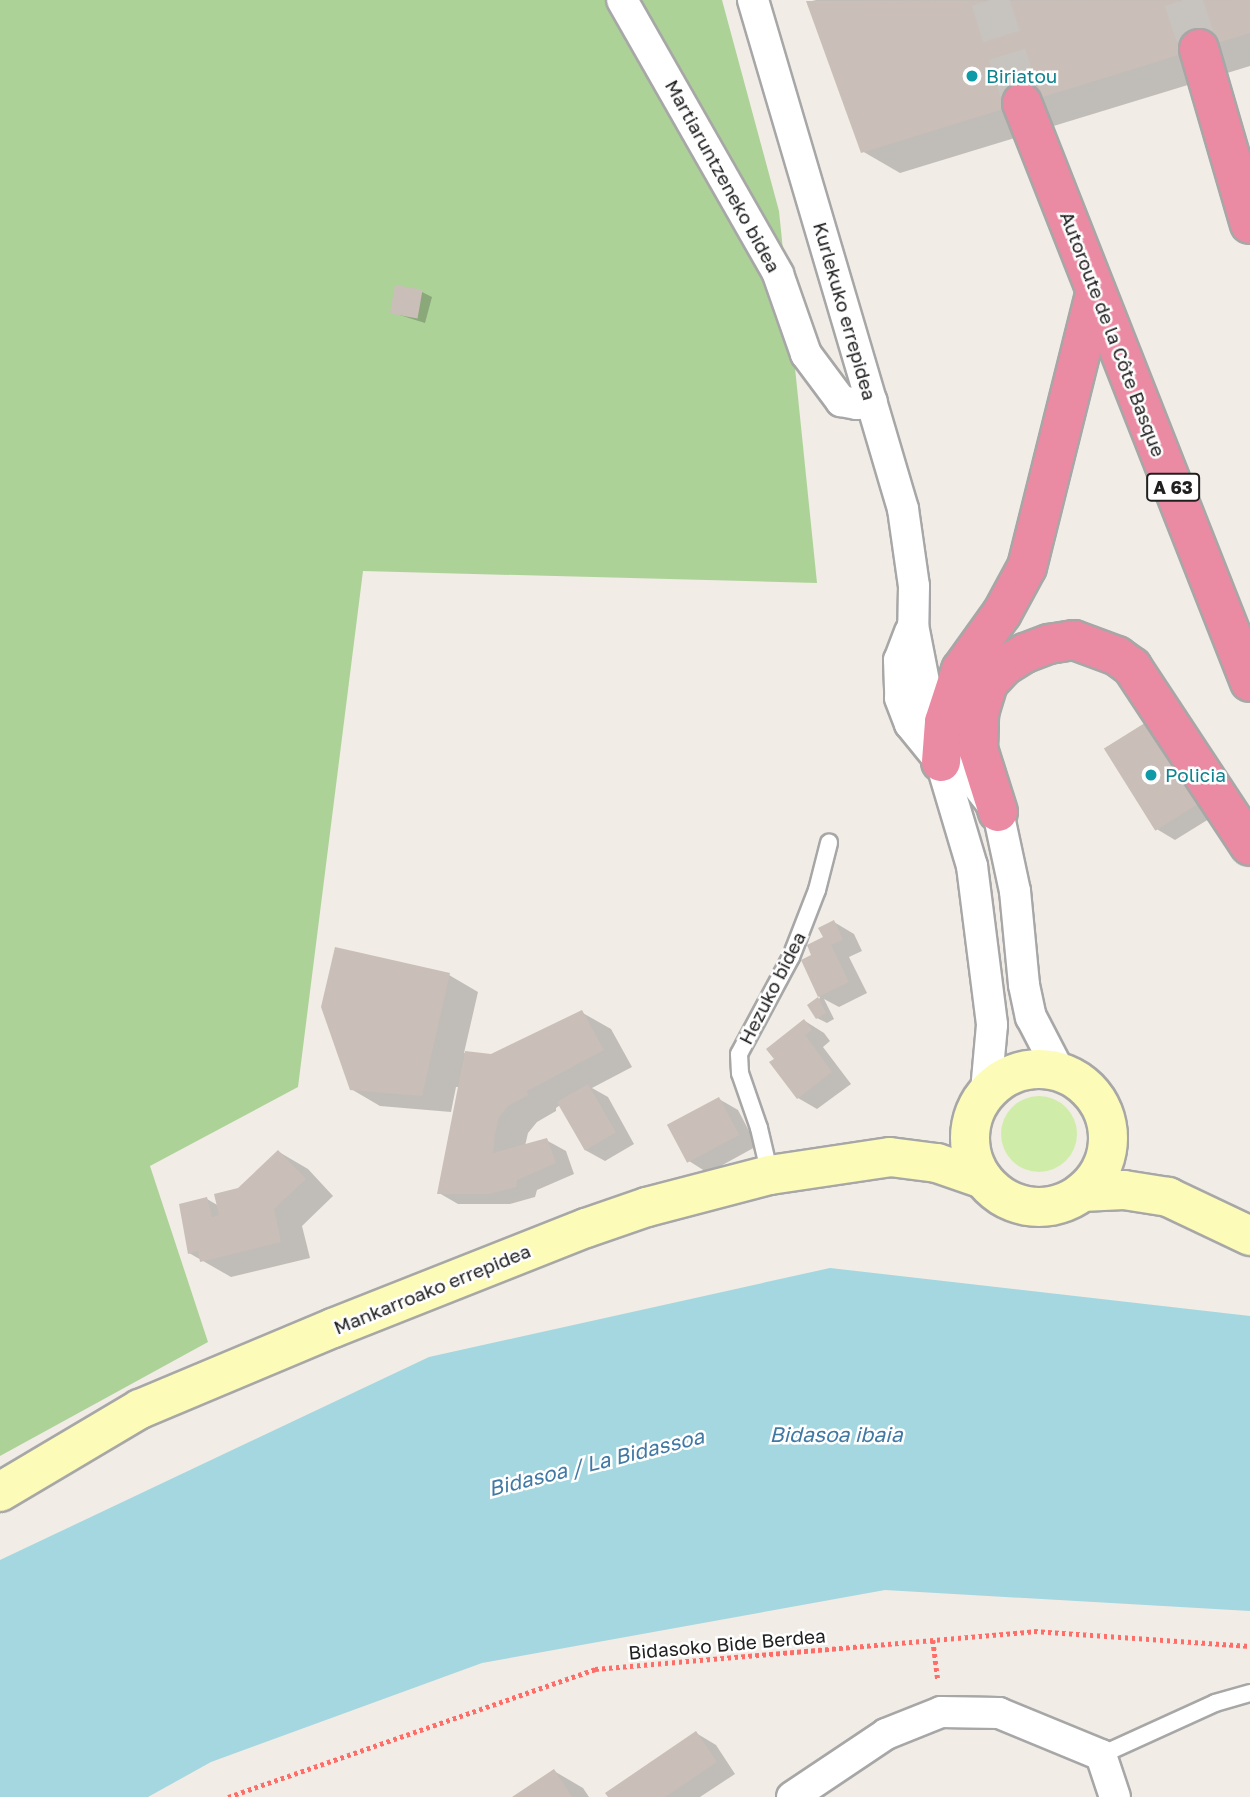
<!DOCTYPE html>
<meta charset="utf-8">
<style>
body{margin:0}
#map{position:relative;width:1250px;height:1797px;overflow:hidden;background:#f1ece5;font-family:"Golos Text",sans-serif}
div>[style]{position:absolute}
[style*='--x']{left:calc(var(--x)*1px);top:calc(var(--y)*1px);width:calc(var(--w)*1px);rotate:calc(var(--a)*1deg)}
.grass>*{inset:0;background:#cfeda9}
.round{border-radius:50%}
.forest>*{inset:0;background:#add298}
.water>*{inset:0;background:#a4d7e0}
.shadow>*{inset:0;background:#0003}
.building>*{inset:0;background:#c9beb8;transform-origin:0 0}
.highway-tunnel>*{height:38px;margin-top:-19px;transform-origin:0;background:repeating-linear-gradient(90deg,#c7c3be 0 38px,transparent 0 57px)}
.path>*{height:4.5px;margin-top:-2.25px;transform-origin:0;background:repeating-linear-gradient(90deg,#ff6d68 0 3.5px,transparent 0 7px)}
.roads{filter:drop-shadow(2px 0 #a7a7a7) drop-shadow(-2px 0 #a7a7a7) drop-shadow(0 2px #a7a7a7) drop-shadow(0 -2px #a7a7a7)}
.lane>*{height:16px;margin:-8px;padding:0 8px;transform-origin:8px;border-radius:8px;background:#fff}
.street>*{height:30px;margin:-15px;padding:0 15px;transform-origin:15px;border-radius:15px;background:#fff}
.secondary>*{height:38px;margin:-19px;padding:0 19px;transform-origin:19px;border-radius:19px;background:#fdfbb8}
.secondary>.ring{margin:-19px;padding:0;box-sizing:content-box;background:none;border:38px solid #fdfbb8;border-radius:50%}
.highway>*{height:38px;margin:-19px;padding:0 19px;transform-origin:19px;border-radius:19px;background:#eb8aa3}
.dots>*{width:19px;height:19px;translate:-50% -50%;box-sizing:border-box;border:4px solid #fff;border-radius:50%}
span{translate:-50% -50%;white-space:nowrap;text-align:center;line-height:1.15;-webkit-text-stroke:5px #fff;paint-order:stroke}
.shield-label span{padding:2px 5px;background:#fff;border:2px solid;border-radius:5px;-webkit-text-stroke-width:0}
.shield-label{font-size:18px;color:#202020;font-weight:700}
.culture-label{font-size:19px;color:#0d838f}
.left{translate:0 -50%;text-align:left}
.street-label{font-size:19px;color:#202020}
.water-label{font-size:21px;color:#4179a5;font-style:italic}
</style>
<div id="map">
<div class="grass">
<i class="round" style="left:1001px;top:1096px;width:76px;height:76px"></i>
</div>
<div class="forest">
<i style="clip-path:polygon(0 0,722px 0,779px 211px,817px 583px,363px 571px,298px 1087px,150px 1166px,208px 1342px,0 1456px)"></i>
</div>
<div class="water">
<i style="clip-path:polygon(830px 1268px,1250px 1316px,1250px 1611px,885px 1590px,482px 1663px,211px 1762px,148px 1797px,0 1797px,0 1560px,429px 1357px)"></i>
</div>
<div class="shadow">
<i style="clip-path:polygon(816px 0,1250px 0,1250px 66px,900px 173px,862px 151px,808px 2px)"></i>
<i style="clip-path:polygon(422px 292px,432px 297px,425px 323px,390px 312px)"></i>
<i style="clip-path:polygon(1106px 748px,1217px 814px,1175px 840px,1155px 828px)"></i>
<i style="clip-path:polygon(834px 922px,854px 934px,862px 951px,849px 957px,867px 993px,839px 1007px,824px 999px,834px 1019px,827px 1023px,817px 1018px,809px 1005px,820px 998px,803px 961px,814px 955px)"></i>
<i style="clip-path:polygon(449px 975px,478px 992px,464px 1053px,491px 1056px,581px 1012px,611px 1029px,632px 1067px,592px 1088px,608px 1097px,634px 1144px,605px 1161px,585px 1150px,560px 1105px,556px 1108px,556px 1111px,537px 1122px,528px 1133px,525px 1146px,546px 1140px,566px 1151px,574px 1174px,537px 1190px,535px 1197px,510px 1204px,458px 1204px,439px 1193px,460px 1087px,456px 1087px,451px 1112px,380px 1106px,351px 1089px)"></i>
<i style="clip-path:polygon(805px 1021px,824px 1033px,830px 1041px,823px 1047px,851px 1084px,817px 1109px,798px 1098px)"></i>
<i style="clip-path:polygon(719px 1099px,738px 1110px,757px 1146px,708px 1173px,689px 1161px)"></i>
<i style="clip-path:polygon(279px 1152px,308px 1169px,333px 1196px,302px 1226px,310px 1258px,231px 1277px,189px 1253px,207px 1199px,219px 1206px)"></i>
<i style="clip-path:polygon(696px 1733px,716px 1745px,735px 1774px,700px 1797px,610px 1797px)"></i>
<i style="clip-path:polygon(554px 1771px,583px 1788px,589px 1797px,515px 1797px)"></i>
</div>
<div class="building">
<i style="clip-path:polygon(1250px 0,1250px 33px,861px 153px,806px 1px)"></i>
<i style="left:395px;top:285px;width:28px;height:29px;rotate:10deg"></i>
<i style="left:1148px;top:721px;width:97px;height:52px;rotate:58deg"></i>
<i style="clip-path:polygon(834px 920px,843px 940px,831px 945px,849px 982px,818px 997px,801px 960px,811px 955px,807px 945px,823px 937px,818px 928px)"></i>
<i style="clip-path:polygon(335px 947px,450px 973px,422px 1096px,350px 1090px,321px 1007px)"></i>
<i style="clip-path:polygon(818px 997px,826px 1013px,816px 1019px,807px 1005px)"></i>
<i style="clip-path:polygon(582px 1010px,604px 1050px,527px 1091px,528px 1095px,508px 1106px,499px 1117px,495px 1134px,493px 1153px,547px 1138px,556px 1163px,517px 1180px,516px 1187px,489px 1194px,437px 1194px,465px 1051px,491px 1054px)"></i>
<i style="clip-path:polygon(804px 1019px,812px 1030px,805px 1035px,832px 1072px,797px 1099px,769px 1062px,774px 1059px,766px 1049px)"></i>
<i style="left:588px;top:1084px;width:56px;height:36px;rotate:60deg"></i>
<i style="left:719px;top:1097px;width:43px;height:59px;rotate:62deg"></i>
<i style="clip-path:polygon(278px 1150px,306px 1179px,274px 1209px,281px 1242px,200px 1262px,198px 1251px,188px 1254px,179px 1204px,207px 1197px,212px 1217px,219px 1215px,214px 1194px,238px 1188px)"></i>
<i style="clip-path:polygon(696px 1731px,717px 1762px,665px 1797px,608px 1797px,605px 1793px)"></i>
<i style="clip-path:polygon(554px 1769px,572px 1797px,512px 1797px)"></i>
</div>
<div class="highway-tunnel">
<i style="--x:990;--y:0;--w:108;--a:72.7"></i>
<i style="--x:1183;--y:0;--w:52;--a:71.9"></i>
</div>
<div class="path">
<i style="--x:933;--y:1640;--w:40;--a:82.9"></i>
<i style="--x:228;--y:1797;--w:389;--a:-19.2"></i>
<i style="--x:595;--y:1669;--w:441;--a:-4.9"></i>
<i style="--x:1034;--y:1631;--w:217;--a:4"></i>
</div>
<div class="roads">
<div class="lane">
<i style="--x:770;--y:1175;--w:48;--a:-103.2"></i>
<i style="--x:759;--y:1128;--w:58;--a:-109.1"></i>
<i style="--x:740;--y:1073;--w:19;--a:-93"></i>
<i style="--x:739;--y:1054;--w:110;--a:-61.8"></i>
<i style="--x:791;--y:957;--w:72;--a:-68.8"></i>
<i style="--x:817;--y:890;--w:49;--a:-75.7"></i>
<i style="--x:1101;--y:1755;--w:125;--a:-24.5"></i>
<i style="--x:1215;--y:1703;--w:36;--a:-16"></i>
</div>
<div class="street">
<i style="--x:622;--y:0;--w:315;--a:60.3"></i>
<i style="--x:778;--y:274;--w:85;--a:70.7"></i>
<i style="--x:806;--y:354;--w:59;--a:53.3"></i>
<i style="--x:841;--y:401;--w:16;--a:11"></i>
<i style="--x:857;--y:404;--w:15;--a:-11"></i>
<i style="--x:753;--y:0;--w:531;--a:73.58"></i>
<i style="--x:903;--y:509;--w:78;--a:81.9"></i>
<i style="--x:914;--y:586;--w:39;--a:91"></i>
<i style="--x:913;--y:625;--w:78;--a:79"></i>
<i style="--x:928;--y:702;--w:68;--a:62.7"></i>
<i style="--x:959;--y:762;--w:63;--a:52"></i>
<i style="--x:998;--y:812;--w:81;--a:77.9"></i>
<i style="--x:1015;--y:891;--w:94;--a:84.5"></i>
<i style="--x:1024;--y:985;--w:33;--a:78"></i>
<i style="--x:1031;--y:1017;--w:61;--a:62.6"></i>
<i style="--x:910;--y:632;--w:30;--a:111"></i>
<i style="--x:899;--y:660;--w:38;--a:88"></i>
<i style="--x:900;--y:698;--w:28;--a:69"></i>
<i style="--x:910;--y:724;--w:49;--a:50.8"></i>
<i style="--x:941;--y:762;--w:109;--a:73.4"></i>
<i style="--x:972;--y:866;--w:160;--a:82.8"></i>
<i style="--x:992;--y:1025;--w:66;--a:95.2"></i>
<i style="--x:792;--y:1797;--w:113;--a:-33.8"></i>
<i style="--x:886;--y:1734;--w:59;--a:-21.8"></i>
<i style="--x:941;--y:1712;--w:58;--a:1"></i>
<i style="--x:999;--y:1713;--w:110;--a:22.4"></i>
<i style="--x:1101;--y:1755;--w:44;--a:71.6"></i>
</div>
<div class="secondary">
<i class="ring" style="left:970px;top:1069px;width:100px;height:100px"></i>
<i style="--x:1082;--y:1192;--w:42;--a:-2.7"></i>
<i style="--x:1124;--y:1190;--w:45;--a:9"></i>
<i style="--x:1168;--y:1197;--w:91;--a:25.4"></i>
<i style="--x:0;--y:1492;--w:163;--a:-30.7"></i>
<i style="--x:140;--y:1409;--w:209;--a:-22.8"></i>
<i style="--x:333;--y:1328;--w:272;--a:-21.6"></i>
<i style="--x:586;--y:1228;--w:65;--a:-19"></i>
<i style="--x:647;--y:1207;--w:127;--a:-14.6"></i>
<i style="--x:770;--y:1175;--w:121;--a:-8.5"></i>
<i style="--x:890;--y:1157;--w:47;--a:7.3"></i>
<i style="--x:937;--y:1163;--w:49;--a:19.2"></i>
</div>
<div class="highway">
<i style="--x:1199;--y:49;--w:182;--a:73.8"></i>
<i style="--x:1022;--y:103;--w:622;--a:68.51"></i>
<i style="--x:941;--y:762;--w:40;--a:-85.7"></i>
<i style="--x:944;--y:722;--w:55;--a:-71.9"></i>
<i style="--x:961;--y:670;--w:70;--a:-54.3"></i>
<i style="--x:1002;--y:613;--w:52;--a:-61.5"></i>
<i style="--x:1027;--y:567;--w:284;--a:-76"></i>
<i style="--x:998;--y:812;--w:66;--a:-107.6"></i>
<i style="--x:978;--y:749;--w:36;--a:-88"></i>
<i style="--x:979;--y:713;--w:31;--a:-73"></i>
<i style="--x:988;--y:683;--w:23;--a:-47"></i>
<i style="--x:1004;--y:666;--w:25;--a:-32"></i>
<i style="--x:1025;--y:653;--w:26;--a:-21"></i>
<i style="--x:1049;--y:644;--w:25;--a:-9"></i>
<i style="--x:1074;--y:640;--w:46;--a:20.4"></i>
<i style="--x:1117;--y:656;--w:19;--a:36"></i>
<i style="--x:1132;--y:667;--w:214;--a:56.6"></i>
</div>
</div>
<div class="dots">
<i style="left:972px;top:76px;background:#0f9aa8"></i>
<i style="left:1151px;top:775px;background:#0f9aa8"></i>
</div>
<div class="shield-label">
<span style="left:1173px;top:487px">A 63</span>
</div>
<div class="culture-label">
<span class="left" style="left:986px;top:76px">Biriatou</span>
<span class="left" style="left:1165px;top:775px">Policia</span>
</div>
<div class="street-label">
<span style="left:723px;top:176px;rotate:61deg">Martiaruntzeneko bidea</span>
<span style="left:845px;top:311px;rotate:74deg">Kurlekuko errepidea</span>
<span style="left:1113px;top:334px;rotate:69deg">Autoroute de la Côte Basque</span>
<span style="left:772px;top:988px;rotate:-63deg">Hezuko bidea</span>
<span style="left:432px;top:1289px;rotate:-22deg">Mankarroako errepidea</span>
<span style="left:727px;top:1644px;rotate:-5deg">Bidasoko Bide Berdea</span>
</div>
<div class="water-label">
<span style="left:836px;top:1434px">Bidasoa ibaia</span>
<span style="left:596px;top:1462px;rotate:-14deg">Bidasoa / La Bidassoa</span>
</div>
</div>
